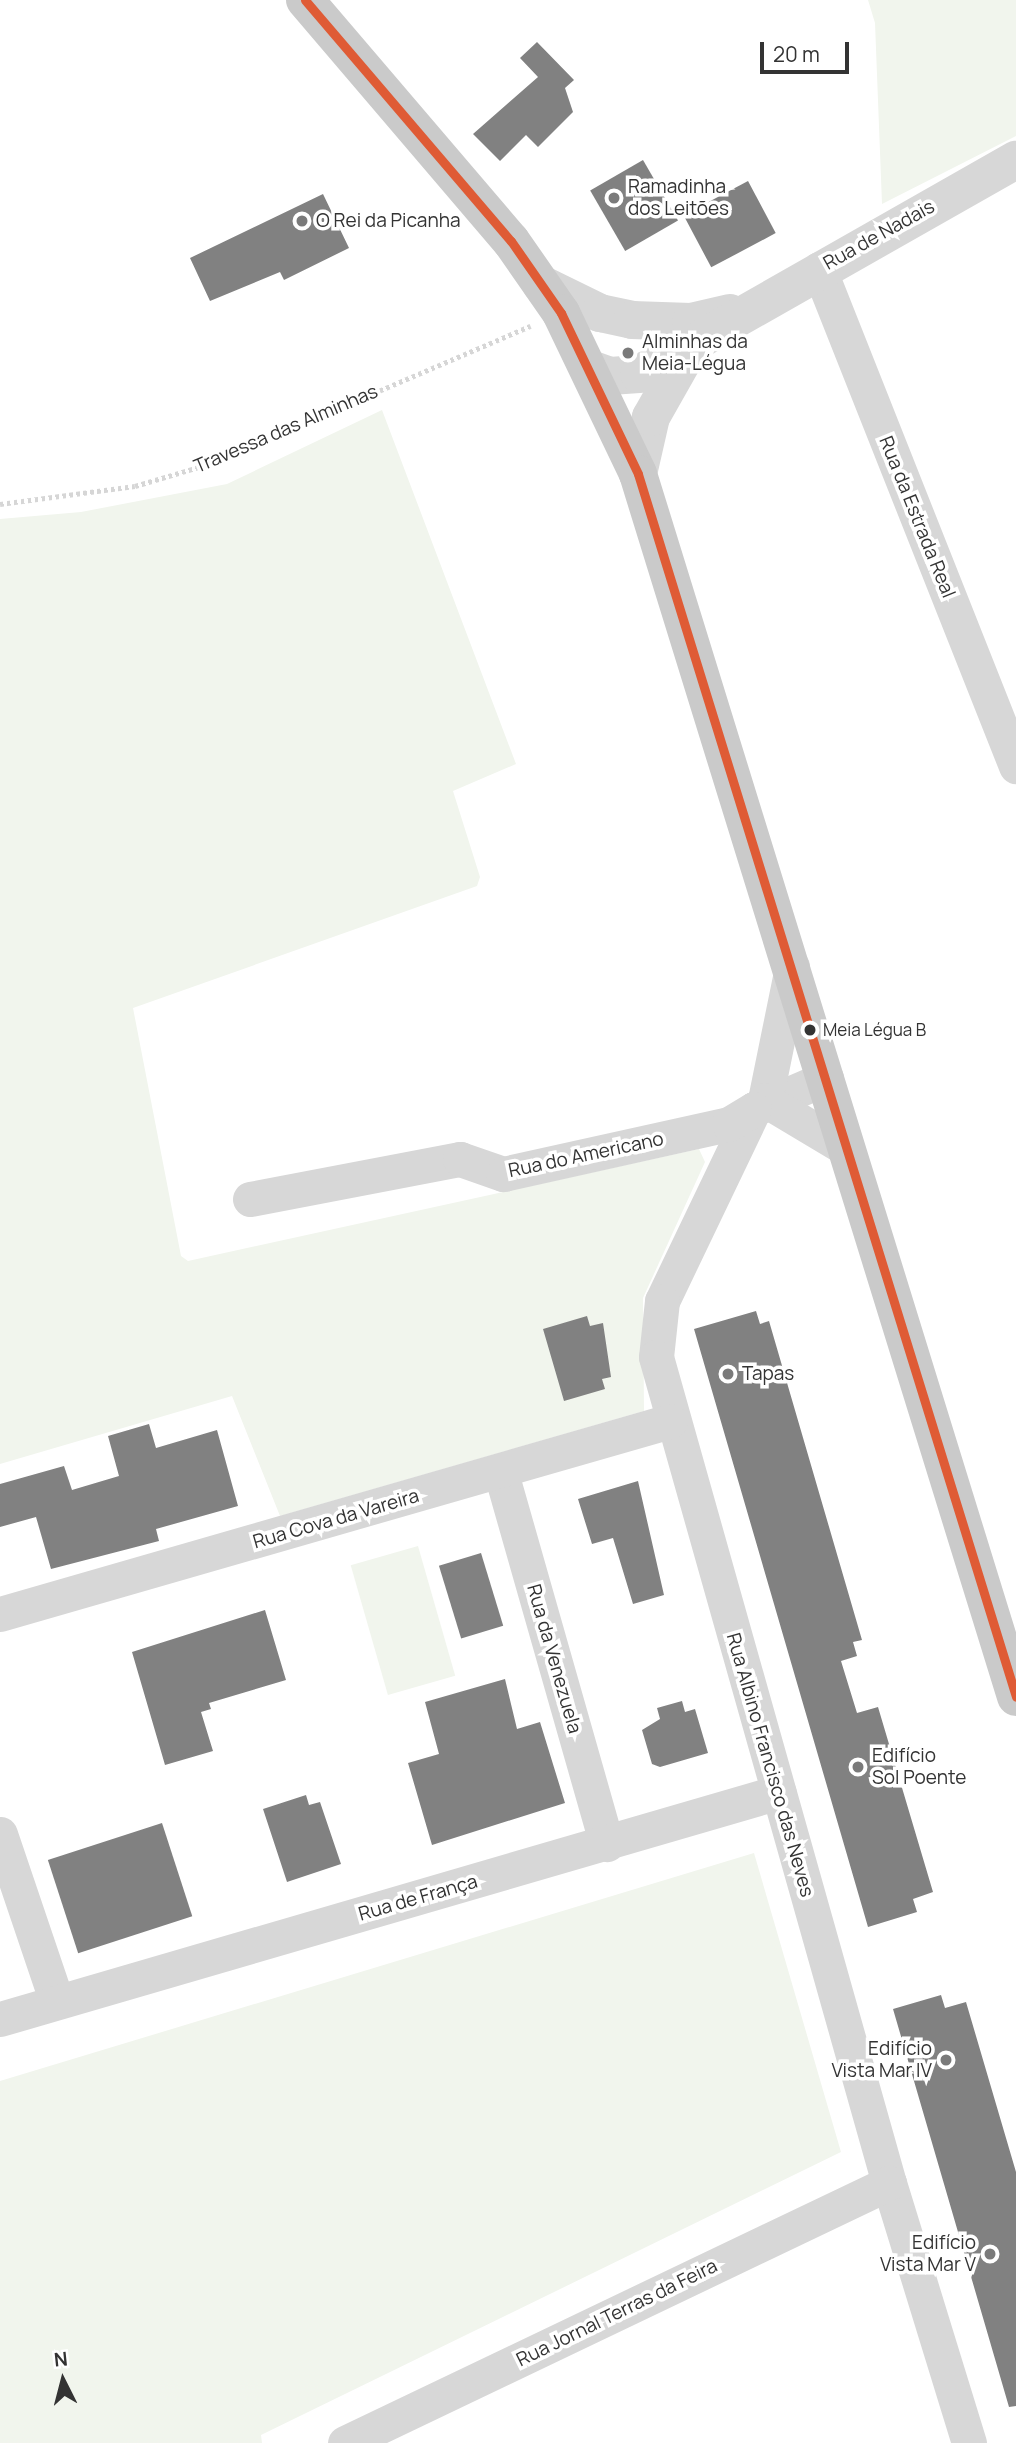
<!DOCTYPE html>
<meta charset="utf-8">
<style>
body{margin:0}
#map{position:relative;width:1016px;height:2443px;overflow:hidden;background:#fff;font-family:Manrope,sans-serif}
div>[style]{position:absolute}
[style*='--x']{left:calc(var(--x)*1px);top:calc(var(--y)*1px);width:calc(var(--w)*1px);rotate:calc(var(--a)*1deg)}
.green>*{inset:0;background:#f1f5ed;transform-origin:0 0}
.building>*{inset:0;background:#818181;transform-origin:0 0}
.path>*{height:4.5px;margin-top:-2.25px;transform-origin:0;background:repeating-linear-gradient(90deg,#d6d6d6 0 3.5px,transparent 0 7px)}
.minor>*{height:35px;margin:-17.5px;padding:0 17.5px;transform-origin:17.5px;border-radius:17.5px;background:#d7d7d7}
.tertiary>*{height:38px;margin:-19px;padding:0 19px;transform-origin:19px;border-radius:19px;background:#d7d7d7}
.primary>*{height:38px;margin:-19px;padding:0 19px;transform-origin:19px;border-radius:19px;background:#cacaca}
.bus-1>*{height:9px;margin:-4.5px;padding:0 4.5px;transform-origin:4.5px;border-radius:4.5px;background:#df5b35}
.dots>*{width:19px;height:19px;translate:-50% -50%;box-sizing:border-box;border:4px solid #fff;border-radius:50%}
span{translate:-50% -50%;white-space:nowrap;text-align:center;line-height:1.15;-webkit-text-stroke:7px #fff;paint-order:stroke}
.bus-label{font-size:17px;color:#333}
.left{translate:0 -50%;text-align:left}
.poi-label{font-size:19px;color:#333}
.right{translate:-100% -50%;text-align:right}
.street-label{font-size:19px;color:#333}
.north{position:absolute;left:28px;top:2345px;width:70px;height:70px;-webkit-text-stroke:5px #fff;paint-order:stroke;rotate:354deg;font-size:19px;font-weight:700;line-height:28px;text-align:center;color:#333}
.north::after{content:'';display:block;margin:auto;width:24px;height:32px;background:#333;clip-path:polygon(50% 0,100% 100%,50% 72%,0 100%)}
.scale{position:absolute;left:760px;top:42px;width:89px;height:32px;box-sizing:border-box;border:4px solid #333;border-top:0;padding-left:9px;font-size:21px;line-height:24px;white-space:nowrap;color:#333;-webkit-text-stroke:5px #fff;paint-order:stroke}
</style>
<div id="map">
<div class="green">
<i style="clip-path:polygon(868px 0,1016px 0,1016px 136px,882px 204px,875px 23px)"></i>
<i style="clip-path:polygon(382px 410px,516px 764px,453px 791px,480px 877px,477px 886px,133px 1008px,181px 1256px,188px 1261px,699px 1149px,705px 1162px,643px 1298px,644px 1411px,280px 1516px,232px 1396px,0 1464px,0 519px,81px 512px,227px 484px)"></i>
<i style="left:418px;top:1546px;width:135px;height:70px;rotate:74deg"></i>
<i style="clip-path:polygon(754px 1853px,841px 2152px,261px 2435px,262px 2443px,0 2443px,0 2081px)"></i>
</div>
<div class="building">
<i style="clip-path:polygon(537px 42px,574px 80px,565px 88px,573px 112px,538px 147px,526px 135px,500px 161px,473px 134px,538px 77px,520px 58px)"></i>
<i style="left:643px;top:160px;width:70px;height:61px;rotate:60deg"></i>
<i style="left:748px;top:181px;width:59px;height:73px;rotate:62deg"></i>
<i style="clip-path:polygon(323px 194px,349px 248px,284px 280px,280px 272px,210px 301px,190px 258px)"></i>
<i style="clip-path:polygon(756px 1311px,760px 1324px,769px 1321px,862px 1640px,853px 1642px,857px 1656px,841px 1661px,857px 1713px,878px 1707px,933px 1892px,913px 1899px,917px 1912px,868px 1927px,694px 1329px)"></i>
<i style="clip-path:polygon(587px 1316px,590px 1326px,603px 1323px,611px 1377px,602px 1379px,605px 1389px,564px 1401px,543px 1329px)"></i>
<i style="clip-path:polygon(149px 1424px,156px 1448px,217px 1430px,238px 1506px,156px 1529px,159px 1541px,51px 1569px,36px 1517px,0 1527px,0 1484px,64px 1466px,72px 1490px,119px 1476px,108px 1436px)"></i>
<i style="clip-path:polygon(638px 1481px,664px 1595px,633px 1604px,613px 1538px,592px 1544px,578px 1499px)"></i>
<i style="left:481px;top:1553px;width:76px;height:44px;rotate:73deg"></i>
<i style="clip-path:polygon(265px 1610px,286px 1680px,209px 1703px,211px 1709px,201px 1712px,213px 1751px,165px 1765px,132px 1652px)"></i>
<i style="clip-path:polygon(505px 1679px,517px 1729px,540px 1722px,565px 1803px,432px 1845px,408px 1763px,439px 1754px,425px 1702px)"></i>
<i style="clip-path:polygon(682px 1701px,685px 1712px,695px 1709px,708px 1753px,660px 1767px,652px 1764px,642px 1730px,660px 1719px,657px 1708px)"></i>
<i style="clip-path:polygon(306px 1795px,309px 1805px,320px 1802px,341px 1864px,287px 1882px,263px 1809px)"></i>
<i style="left:162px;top:1823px;width:98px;height:120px;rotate:72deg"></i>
<i style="clip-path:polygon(941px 1995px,945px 2008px,966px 2002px,1016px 2172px,1016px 2406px,1009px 2407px,893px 2009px)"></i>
</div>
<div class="path">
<i style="--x:0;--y:504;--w:136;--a:-7.6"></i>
<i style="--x:135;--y:486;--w:74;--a:-16.5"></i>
<i style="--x:206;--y:465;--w:353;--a:-23.2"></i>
</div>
<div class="minor">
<i style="--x:819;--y:269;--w:535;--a:68.38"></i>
<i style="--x:826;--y:1078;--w:78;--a:156.7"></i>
<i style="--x:754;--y:1109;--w:213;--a:115.6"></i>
<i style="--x:662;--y:1301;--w:56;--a:96.1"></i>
<i style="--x:656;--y:1357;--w:858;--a:74.25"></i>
<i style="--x:889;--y:2183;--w:272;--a:72.9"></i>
<i style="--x:765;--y:1100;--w:136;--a:-78.5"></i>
<i style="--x:765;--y:1100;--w:96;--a:30.9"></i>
<i style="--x:250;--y:1199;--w:214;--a:-10.8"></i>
<i style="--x:460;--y:1159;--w:46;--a:19.2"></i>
<i style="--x:503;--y:1174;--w:231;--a:-12.5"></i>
<i style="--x:729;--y:1124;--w:29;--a:-31"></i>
<i style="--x:501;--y:1473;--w:386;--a:74.1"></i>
<i style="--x:0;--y:1614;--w:697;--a:-16.07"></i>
<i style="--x:0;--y:1834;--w:177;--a:71.3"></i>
<i style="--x:0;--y:2019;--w:811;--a:-16.25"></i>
<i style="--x:345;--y:2443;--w:603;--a:-25.55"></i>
</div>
<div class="tertiary">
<i style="--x:541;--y:284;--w:66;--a:26.2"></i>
<i style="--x:600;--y:313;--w:33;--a:12"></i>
<i style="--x:632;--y:320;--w:59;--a:1.9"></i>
<i style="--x:691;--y:322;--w:40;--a:-13"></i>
<i style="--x:588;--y:368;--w:23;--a:20"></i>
<i style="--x:610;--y:376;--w:29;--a:-4"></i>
<i style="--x:639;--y:374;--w:434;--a:-29.6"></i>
<i style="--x:638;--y:474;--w:58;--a:-77.2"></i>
<i style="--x:651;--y:417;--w:79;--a:-60.5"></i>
</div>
<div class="primary">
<i style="--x:305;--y:0;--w:317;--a:49.5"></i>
<i style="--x:511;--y:241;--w:88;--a:55.2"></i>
<i style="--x:561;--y:313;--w:178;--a:64.4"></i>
<i style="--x:638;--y:474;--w:1280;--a:72.82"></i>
</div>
<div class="bus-1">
<i style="--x:305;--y:0;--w:317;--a:49.5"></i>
<i style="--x:511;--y:241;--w:88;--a:55.2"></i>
<i style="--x:561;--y:313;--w:178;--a:64.4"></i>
<i style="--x:638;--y:474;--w:1280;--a:72.82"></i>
</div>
<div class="dots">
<i style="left:614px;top:198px;background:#7a7a7a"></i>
<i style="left:302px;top:221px;background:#7a7a7a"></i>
<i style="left:628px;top:353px;background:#7a7a7a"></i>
<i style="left:810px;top:1030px;background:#333"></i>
<i style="left:728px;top:1374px;background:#7a7a7a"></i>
<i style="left:858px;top:1767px;background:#7a7a7a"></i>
<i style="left:946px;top:2060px;background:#7a7a7a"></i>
<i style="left:990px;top:2254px;background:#7a7a7a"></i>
</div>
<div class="bus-label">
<span class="left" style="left:823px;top:1030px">Meia Légua B</span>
</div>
<div class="poi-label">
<span class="left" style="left:628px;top:198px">Ramadinha<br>dos Leitões</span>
<span class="left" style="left:316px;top:221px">O Rei da Picanha</span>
<span class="left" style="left:642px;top:353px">Alminhas da<br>Meia-Légua</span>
<span class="left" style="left:742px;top:1374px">Tapas</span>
<span class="left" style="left:872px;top:1767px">Edifício<br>Sol Poente</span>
<span class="right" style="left:932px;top:2060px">Edifício<br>Vista Mar IV</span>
<span class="right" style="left:976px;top:2254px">Edifício<br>Vista Mar V</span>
</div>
<div class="street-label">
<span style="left:879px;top:235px;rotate:-29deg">Rua de Nadais</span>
<span style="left:286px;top:429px;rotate:-23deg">Travessa das Alminhas</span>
<span style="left:917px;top:517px;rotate:68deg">Rua da Estrada Real</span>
<span style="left:586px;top:1155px;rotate:-12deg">Rua do Americano</span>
<span style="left:336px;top:1519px;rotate:-16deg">Rua Cova da Vareira</span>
<span style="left:554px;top:1659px;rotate:74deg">Rua da Venezuela</span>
<span style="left:770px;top:1765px;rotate:74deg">Rua Albino Francisco das Neves</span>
<span style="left:418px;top:1898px;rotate:-16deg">Rua de França</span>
<span style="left:617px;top:2313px;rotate:-26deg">Rua Jornal Terras da Feira</span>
</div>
<div class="north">N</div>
<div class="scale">20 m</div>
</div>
